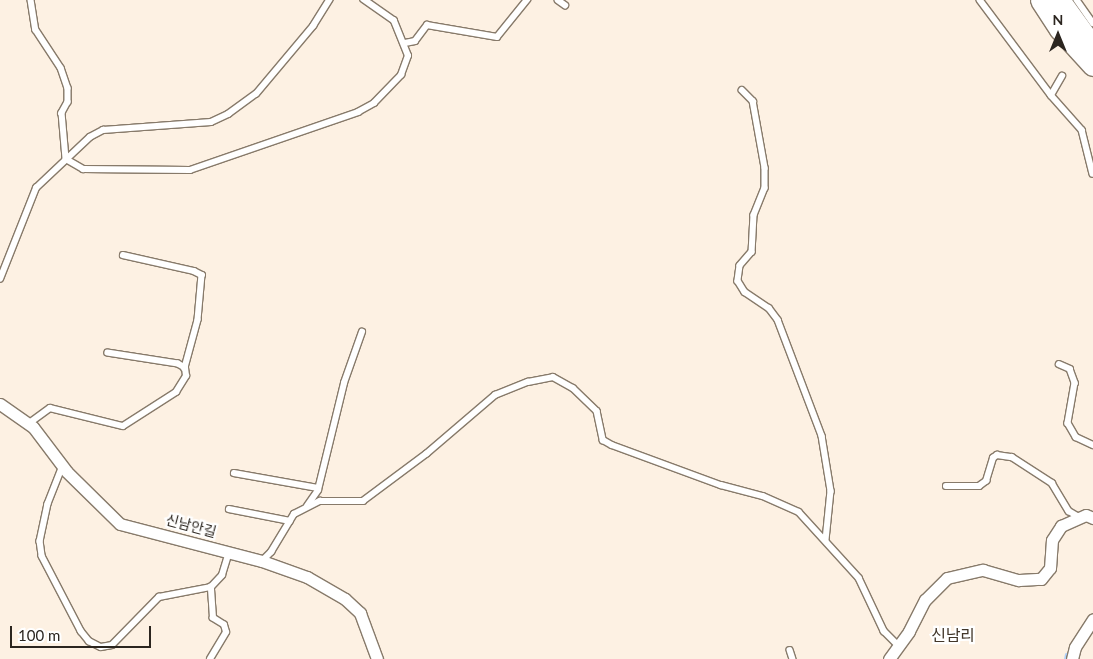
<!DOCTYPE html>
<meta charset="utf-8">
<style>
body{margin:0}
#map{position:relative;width:1093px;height:659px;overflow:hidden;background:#fdf1e3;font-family:Lato,"Noto Sans KR",sans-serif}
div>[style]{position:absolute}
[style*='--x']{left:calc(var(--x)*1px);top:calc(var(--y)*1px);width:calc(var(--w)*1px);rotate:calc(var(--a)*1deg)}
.stream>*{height:3px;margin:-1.5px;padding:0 1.5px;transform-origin:1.5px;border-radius:1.5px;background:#b0d1f9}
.roads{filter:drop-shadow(1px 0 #877a6a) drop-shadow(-1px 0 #877a6a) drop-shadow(0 1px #877a6a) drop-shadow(0 -1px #877a6a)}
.lane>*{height:5.5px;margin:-2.75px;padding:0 2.75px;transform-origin:2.75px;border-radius:2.75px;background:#fff}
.street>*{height:11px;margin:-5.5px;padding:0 5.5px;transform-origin:5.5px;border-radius:5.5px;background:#fff}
.highway>*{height:21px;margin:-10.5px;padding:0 10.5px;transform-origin:10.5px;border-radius:10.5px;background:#fff}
span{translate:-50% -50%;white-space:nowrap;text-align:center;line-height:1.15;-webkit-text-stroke:4.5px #fff;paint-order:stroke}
.street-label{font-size:14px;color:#2b251f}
.quarter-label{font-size:16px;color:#423629}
.north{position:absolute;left:1033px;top:10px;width:50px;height:50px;-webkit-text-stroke:4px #fff;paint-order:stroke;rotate:0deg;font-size:14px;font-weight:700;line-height:20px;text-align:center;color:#2b251f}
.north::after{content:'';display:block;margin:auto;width:18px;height:22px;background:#2b251f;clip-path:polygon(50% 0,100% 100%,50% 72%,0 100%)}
.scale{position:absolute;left:10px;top:626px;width:141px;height:22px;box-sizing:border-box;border:2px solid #2b251f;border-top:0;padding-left:6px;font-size:15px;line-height:18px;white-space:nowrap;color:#2b251f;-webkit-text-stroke:4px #fff;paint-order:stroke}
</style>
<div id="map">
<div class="stream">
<i style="--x:1065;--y:659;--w:5;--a:-79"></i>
</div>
<div class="roads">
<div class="lane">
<i style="--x:31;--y:0;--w:30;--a:81"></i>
<i style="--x:36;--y:30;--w:45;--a:56.7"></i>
<i style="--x:61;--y:68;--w:21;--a:71"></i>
<i style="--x:68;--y:88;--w:14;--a:90"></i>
<i style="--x:68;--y:102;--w:13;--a:119"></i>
<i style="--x:62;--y:113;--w:46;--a:85"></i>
<i style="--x:66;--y:159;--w:20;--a:30"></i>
<i style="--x:83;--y:169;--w:107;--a:0.5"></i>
<i style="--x:190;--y:170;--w:178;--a:-19"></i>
<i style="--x:358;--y:112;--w:18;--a:-29"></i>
<i style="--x:374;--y:103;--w:39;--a:-46"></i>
<i style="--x:401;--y:75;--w:20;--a:-70"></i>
<i style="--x:408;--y:56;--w:38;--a:-112"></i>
<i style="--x:394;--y:21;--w:37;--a:-145"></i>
<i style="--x:558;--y:0;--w:9;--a:36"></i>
<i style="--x:980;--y:0;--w:119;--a:53.2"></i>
<i style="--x:1051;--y:95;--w:47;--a:48.5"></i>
<i style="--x:1082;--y:130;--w:45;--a:76"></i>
<i style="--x:1077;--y:0;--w:28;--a:55"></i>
<i style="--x:405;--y:43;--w:10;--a:-11"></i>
<i style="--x:415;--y:41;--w:20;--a:-53"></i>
<i style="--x:427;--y:25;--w:71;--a:9.7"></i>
<i style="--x:497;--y:37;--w:48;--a:-51"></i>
<i style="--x:742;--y:90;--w:16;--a:45"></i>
<i style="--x:753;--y:101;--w:68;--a:79.8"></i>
<i style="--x:765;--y:168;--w:20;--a:90"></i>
<i style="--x:765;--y:188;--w:29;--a:112"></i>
<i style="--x:754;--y:215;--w:37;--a:93"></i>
<i style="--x:752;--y:252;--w:18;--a:131"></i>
<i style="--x:740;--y:266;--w:15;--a:98"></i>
<i style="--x:738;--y:281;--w:13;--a:58"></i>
<i style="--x:745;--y:292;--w:29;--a:34"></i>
<i style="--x:769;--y:308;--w:15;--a:53"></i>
<i style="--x:778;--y:320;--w:124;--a:69.2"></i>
<i style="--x:822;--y:436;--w:56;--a:80.7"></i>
<i style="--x:831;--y:491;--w:49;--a:95.8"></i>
<i style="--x:1051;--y:95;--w:22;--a:-60"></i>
<i style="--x:123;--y:255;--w:73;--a:12.7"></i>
<i style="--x:194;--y:271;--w:9;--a:27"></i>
<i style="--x:202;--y:275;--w:45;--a:95.1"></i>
<i style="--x:198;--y:320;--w:50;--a:105.2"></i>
<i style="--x:0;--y:279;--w:98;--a:-68.4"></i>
<i style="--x:36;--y:188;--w:74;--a:-43.4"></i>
<i style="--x:90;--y:137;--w:15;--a:-28"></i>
<i style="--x:103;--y:130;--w:108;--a:-4.2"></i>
<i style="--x:211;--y:122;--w:19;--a:-25"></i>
<i style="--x:228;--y:114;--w:34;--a:-36"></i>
<i style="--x:256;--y:94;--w:89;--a:-50"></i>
<i style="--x:313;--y:26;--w:31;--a:-58"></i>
<i style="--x:1059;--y:364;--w:12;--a:24"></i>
<i style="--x:1070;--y:369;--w:15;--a:70"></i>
<i style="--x:1075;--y:383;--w:41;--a:99.9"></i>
<i style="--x:1068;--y:423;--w:16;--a:60"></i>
<i style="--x:1076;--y:437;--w:19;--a:25"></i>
<i style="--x:28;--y:424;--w:27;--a:-36"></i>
<i style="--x:50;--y:408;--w:75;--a:13.9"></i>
<i style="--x:123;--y:426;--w:63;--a:-32.7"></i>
<i style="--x:176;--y:392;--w:19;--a:-58"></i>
<i style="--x:186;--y:376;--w:8;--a:-97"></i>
<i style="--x:185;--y:368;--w:8;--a:-150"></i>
<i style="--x:178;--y:364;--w:71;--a:-171.1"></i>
<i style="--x:63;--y:466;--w:41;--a:111.5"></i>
<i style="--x:48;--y:504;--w:38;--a:102"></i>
<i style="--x:40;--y:541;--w:15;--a:82"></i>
<i style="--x:42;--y:556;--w:85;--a:62.5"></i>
<i style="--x:81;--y:631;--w:13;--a:51"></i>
<i style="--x:89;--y:641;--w:13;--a:27"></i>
<i style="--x:101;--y:647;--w:11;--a:-10"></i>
<i style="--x:112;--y:645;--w:67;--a:-45.6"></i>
<i style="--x:159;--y:597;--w:53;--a:-10.9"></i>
<i style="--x:211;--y:587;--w:16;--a:-47"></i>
<i style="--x:222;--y:575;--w:24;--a:-73"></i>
<i style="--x:234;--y:473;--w:85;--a:10.1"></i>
<i style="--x:946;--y:486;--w:33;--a:0"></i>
<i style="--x:979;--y:486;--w:9;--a:-36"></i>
<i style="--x:986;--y:481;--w:24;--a:-73"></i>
<i style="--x:993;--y:458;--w:5;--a:-37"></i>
<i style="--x:997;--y:455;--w:15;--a:8"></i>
<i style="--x:1012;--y:457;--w:48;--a:33"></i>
<i style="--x:1052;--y:483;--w:33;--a:59"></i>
<i style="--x:1069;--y:511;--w:12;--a:31"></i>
<i style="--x:307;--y:506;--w:19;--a:-55"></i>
<i style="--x:318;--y:490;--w:110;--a:-76.3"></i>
<i style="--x:344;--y:383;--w:54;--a:-70.6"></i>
<i style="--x:229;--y:509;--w:62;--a:11.1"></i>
<i style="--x:262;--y:561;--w:13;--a:-45"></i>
<i style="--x:271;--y:552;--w:44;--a:-58.8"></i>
<i style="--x:294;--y:514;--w:29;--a:-27"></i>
<i style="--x:320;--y:501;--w:43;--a:0"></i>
<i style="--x:363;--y:501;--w:79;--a:-36.7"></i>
<i style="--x:426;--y:454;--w:91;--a:-40.5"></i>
<i style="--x:495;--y:395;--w:35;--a:-22"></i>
<i style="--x:528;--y:382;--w:25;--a:-11"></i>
<i style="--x:553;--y:377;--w:23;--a:29"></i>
<i style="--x:573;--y:388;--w:33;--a:44"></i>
<i style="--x:597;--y:411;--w:30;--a:78"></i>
<i style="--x:603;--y:440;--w:10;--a:29"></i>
<i style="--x:612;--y:445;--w:116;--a:20.2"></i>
<i style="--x:721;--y:485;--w:43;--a:14.7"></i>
<i style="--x:763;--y:496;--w:39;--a:24"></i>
<i style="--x:799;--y:512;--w:89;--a:47.7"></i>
<i style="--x:859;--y:578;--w:59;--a:64.7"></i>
<i style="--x:884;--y:631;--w:20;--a:45"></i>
<i style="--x:790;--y:650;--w:9;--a:72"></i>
<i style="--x:210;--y:659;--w:31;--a:-59"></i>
<i style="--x:226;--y:632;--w:7;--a:-106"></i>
<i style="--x:224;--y:625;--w:13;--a:-148"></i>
<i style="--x:213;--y:618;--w:31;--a:-94"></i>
</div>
<div class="street">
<i style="--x:0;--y:404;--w:40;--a:34.9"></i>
<i style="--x:33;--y:427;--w:56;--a:52.9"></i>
<i style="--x:67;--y:472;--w:74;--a:44.5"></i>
<i style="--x:120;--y:524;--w:147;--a:14.6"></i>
<i style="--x:262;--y:561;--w:48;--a:19.6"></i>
<i style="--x:307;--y:577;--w:44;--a:30.1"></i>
<i style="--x:345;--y:599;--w:21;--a:43"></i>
<i style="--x:360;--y:613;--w:49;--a:69.7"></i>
<i style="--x:889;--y:659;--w:34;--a:-54"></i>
<i style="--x:909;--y:631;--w:35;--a:-63"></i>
<i style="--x:925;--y:600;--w:31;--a:-45"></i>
<i style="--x:947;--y:578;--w:37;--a:-13"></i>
<i style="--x:983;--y:570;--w:37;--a:16"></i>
<i style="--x:1019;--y:580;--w:22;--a:-3"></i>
<i style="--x:1041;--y:579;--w:14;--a:-51"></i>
<i style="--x:1050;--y:568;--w:28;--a:-86"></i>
<i style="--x:1052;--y:540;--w:17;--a:-57"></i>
<i style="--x:1061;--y:526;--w:27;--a:-24"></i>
<i style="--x:1086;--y:515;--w:8;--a:23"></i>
<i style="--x:1072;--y:659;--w:12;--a:-76"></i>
<i style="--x:1075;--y:647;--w:33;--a:-57"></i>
</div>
<div class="highway">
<i style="--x:1041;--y:0;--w:35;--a:57"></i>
<i style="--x:1060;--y:29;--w:49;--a:47.5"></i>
<i style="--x:1059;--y:0;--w:58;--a:54.1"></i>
</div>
</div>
<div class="street-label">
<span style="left:191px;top:526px;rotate:15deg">신남안길</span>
</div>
<div class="quarter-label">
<span style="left:953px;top:635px">신남리</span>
</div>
<div class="north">N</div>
<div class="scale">100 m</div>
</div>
